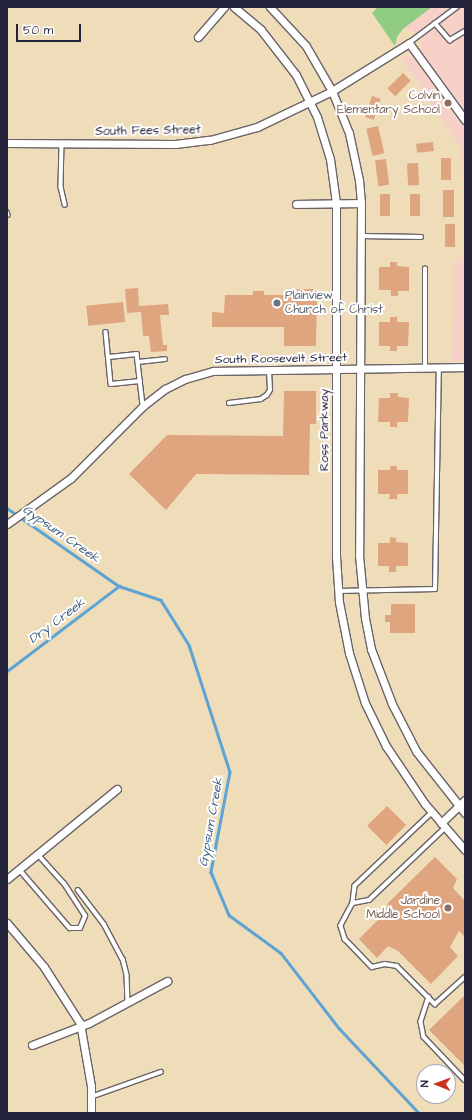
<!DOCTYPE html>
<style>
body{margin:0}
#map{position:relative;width:472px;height:1120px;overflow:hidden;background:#efddba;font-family:"Architects Daughter",sans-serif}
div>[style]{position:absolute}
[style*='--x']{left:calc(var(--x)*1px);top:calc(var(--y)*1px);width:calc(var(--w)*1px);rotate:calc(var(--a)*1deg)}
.built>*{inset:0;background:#f7d1c8}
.green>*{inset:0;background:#90cc81}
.stream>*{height:2.5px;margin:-1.25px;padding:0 1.25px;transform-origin:1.25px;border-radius:1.25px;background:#5da3d3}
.building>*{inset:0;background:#dea57f;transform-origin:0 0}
.roads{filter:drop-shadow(1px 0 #6a6367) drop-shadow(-1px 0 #6a6367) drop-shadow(0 1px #6a6367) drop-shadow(0 -1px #6a6367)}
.lane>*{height:3.5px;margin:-1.75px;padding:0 1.75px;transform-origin:1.75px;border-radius:1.75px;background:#fff}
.street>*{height:7px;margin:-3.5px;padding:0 3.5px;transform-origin:3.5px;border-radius:3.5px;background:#fff}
.dots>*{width:11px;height:11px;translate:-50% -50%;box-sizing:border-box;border:2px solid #fff;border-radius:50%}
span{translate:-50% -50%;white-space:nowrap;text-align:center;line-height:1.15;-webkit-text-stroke:4px #fff;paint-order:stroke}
.education-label{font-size:12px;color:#785e54}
.right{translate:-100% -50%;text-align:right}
.street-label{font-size:12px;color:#22223b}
.worship-label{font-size:12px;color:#5b616d}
.left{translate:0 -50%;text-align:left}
.water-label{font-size:13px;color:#3d5c7f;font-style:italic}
.frame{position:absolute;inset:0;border:8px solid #22223b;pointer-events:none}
.north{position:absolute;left:416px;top:1064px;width:40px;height:40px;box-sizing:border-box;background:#fff;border:1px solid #a7a7b1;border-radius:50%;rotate:271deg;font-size:11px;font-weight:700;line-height:16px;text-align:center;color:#22223b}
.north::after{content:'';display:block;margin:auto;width:14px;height:18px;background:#c8321e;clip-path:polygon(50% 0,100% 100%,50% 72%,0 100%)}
.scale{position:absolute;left:16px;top:24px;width:65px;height:18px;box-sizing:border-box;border:2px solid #22223b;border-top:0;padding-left:5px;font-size:12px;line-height:14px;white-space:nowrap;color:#22223b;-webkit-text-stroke:3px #fff;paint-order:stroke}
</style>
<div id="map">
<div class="built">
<i style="clip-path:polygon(432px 7px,465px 7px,465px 236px,462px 150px,400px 57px,414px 55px,421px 49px,422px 41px,418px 33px,403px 29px)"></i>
<i style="clip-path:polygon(465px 253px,465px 361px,452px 362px,454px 264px)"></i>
</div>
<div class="green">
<i style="clip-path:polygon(378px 7px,432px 7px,403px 29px,397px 37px,395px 46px,372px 13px)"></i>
</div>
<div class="stream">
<i style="--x:7;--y:508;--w:136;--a:34.9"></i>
<i style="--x:119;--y:586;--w:44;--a:18.4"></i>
<i style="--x:161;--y:600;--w:53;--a:58.1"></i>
<i style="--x:189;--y:645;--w:133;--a:72.1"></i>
<i style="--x:230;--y:772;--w:102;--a:100.8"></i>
<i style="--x:211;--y:872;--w:47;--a:67.3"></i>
<i style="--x:229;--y:915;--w:64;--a:36.2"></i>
<i style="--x:281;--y:953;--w:95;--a:52.3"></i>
<i style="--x:339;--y:1028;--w:117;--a:46.7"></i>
<i style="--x:7;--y:671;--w:141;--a:-37.2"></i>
</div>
<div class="building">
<i style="left:403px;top:73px;width:11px;height:22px;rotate:45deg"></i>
<i style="left:372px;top:96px;width:9px;height:22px;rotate:18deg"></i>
<i style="left:378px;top:126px;width:28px;height:12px;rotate:77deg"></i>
<i style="left:433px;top:142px;width:9px;height:17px;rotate:84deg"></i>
<i style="left:441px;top:158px;width:10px;height:22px"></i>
<i style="left:386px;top:159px;width:26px;height:11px;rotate:83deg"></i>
<i style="left:418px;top:163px;width:22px;height:11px;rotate:87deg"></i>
<i style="left:443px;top:190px;width:11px;height:27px"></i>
<i style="left:380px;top:194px;width:10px;height:22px"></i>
<i style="left:410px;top:194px;width:10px;height:22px"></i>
<i style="left:445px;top:224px;width:10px;height:23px"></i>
<i style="clip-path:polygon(390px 262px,397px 262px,397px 266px,409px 267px,409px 291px,398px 291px,398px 296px,391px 296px,391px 290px,379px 290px,379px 267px,390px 267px)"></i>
<i style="clip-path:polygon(138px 288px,139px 306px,168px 304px,169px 315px,160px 315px,163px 345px,167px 345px,167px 351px,151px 352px,149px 336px,143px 336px,141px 312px,127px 313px,125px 289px)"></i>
<i style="clip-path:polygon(297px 289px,317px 289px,316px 346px,284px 346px,284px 327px,212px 327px,212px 312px,224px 313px,225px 295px,253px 295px,253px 291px,264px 291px,264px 295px,297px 295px)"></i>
<i style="left:123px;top:302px;width:20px;height:37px;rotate:84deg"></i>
<i style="clip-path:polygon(390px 317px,397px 317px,397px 322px,409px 322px,408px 346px,397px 346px,397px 351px,390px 351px,390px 346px,379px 346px,379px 322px,390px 322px)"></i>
<i style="clip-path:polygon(284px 391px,316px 391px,316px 424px,310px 424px,309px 475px,196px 474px,166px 510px,129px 474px,167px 435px,283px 436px)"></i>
<i style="clip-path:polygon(390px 393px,398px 393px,398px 397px,409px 398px,408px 422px,397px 422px,397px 427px,390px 427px,390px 422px,378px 422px,379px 398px,390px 398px)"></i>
<i style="clip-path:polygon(390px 466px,397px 466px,397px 470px,408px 470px,408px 494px,397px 494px,397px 499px,389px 499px,390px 494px,378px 494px,378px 470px,390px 470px)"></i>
<i style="clip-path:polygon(390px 537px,396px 538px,396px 542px,408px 543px,408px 566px,396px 566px,396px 572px,389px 572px,389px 566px,378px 566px,378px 543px,390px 543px)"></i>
<i style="clip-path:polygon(391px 604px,415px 604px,415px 633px,390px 633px,390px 622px,385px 622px,385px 615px,391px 615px)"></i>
<i style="left:387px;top:806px;width:27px;height:28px;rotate:45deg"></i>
<i style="clip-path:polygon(435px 857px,457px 879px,453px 888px,465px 901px,465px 937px,459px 931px,450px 947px,458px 956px,431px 984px,398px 951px,388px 946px,377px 958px,359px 939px,385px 913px,388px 903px)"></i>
<i style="clip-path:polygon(465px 995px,465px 1066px,429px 1030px)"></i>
</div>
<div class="roads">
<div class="lane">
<i style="--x:435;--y:23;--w:23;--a:49"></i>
<i style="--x:450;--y:40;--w:17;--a:-31"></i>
<i style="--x:409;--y:43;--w:60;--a:-36.9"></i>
<i style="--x:62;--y:143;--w:44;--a:91.3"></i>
<i style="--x:61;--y:187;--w:18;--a:77"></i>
<i style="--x:7;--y:212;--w:3;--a:72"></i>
<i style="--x:361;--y:236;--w:60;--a:1"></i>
<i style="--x:106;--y:332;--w:52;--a:84.5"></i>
<i style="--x:111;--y:384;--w:29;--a:-6"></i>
<i style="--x:109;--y:357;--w:28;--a:-6"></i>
<i style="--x:137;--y:354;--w:51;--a:83.3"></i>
<i style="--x:138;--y:362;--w:27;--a:-6"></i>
<i style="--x:425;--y:367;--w:98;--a:-90"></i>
<i style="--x:229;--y:403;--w:32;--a:-7"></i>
<i style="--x:261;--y:399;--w:7;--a:-34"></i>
<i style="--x:267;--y:395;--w:6;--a:-59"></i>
<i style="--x:270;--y:390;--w:20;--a:-93"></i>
<i style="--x:339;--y:591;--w:96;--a:-1.2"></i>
<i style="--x:435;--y:589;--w:221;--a:-89"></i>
<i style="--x:432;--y:813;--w:106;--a:136.5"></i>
<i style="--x:355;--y:886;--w:17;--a:97"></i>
<i style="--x:353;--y:903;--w:26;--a:118"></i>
<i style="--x:341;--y:926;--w:14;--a:73"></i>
<i style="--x:345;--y:939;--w:39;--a:46"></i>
<i style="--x:372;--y:967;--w:13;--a:-13"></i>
<i style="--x:385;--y:964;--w:12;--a:9"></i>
<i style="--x:397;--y:966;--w:54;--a:45"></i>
<i style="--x:435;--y:1004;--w:40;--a:-42"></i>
<i style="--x:19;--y:869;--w:78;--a:49.2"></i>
<i style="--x:70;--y:928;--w:10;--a:0"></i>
<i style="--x:80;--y:928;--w:13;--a:-67"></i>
<i style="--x:85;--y:916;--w:38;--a:-123"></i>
<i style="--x:64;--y:884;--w:40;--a:-132"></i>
<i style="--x:78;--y:890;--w:43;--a:52.6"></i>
<i style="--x:104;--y:924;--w:40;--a:62"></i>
<i style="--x:123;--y:959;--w:16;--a:76"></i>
<i style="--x:127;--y:975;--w:27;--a:88"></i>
<i style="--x:353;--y:903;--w:16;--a:-11"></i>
<i style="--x:369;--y:900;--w:105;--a:-43.5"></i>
<i style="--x:429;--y:997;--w:26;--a:108"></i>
<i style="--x:421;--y:1022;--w:15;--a:79"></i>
<i style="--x:424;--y:1037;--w:59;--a:46.4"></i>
<i style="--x:91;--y:1097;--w:74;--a:-19.7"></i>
</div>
<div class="street">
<i style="--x:234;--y:7;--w:35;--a:40"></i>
<i style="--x:261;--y:30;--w:57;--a:52.1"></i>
<i style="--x:296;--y:75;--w:47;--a:63.4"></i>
<i style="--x:317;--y:117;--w:44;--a:72.8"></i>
<i style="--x:330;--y:159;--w:44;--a:82.2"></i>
<i style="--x:336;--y:203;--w:353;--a:90"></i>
<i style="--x:336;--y:556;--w:46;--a:86.3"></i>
<i style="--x:339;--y:602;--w:52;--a:78.9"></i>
<i style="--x:349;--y:653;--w:52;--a:72.3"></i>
<i style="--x:365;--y:703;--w:48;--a:64"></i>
<i style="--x:386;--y:746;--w:70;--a:56.1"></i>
<i style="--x:425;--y:804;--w:61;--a:49"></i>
<i style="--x:270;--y:7;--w:53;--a:47.3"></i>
<i style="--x:306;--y:46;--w:52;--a:60"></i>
<i style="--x:332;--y:91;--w:45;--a:68"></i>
<i style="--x:349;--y:133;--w:48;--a:78"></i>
<i style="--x:359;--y:180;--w:23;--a:85"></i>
<i style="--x:361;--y:203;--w:352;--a:90.3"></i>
<i style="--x:359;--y:555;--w:63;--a:84.6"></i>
<i style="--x:365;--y:618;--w:32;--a:79"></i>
<i style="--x:371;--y:649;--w:59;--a:69.1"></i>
<i style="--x:392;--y:704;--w:53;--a:62.9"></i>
<i style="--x:416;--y:751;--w:79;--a:51.7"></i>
<i style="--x:198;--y:37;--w:40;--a:-49"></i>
<i style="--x:7;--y:143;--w:168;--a:0.3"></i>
<i style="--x:175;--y:144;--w:35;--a:-7"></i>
<i style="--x:210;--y:140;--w:49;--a:-15.5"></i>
<i style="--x:257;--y:127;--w:83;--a:-25.6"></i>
<i style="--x:332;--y:91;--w:91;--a:-31.9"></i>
<i style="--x:409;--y:43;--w:95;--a:54"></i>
<i style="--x:296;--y:204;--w:65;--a:-0.9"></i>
<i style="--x:7;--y:524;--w:79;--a:-35.7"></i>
<i style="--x:71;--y:478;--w:102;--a:-45"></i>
<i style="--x:143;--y:406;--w:28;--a:-38"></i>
<i style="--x:165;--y:389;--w:22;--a:-27"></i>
<i style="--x:185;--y:379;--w:29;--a:-16"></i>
<i style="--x:213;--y:371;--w:252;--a:-0.9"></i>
<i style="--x:441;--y:823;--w:33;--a:-44"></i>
<i style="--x:7;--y:879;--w:142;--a:-39.3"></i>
<i style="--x:7;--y:923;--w:57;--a:49.9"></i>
<i style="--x:44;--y:967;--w:67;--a:57.3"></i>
<i style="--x:80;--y:1023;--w:64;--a:80.1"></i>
<i style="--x:91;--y:1086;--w:27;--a:90"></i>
<i style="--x:32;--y:1045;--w:61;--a:-21.1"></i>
<i style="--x:89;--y:1023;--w:89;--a:-28.3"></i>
</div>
</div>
<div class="dots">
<i style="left:448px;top:103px;background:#8d6e63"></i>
<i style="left:277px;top:303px;background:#6b7280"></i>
<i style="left:448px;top:908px;background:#8d6e63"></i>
</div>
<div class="education-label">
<span class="right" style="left:440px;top:103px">Colvin<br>Elementary School</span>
<span class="right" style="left:440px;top:908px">Jardine<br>Middle School</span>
</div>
<div class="street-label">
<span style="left:148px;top:131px;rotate:-1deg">South Fees Street</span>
<span style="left:281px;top:359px;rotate:-1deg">South Roosevelt Street</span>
<span style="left:325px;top:430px;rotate:-90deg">Ross Parkway</span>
</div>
<div class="worship-label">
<span class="left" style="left:285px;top:303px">Plainview<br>Church of Christ</span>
</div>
<div class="water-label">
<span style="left:61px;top:534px;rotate:35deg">Gypsum Creek</span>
<span style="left:57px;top:621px;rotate:-37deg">Dry Creek</span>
<span style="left:211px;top:822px;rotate:-80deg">Gypsum Creek</span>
</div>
<div class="frame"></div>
<div class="north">N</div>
<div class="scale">50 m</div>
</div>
